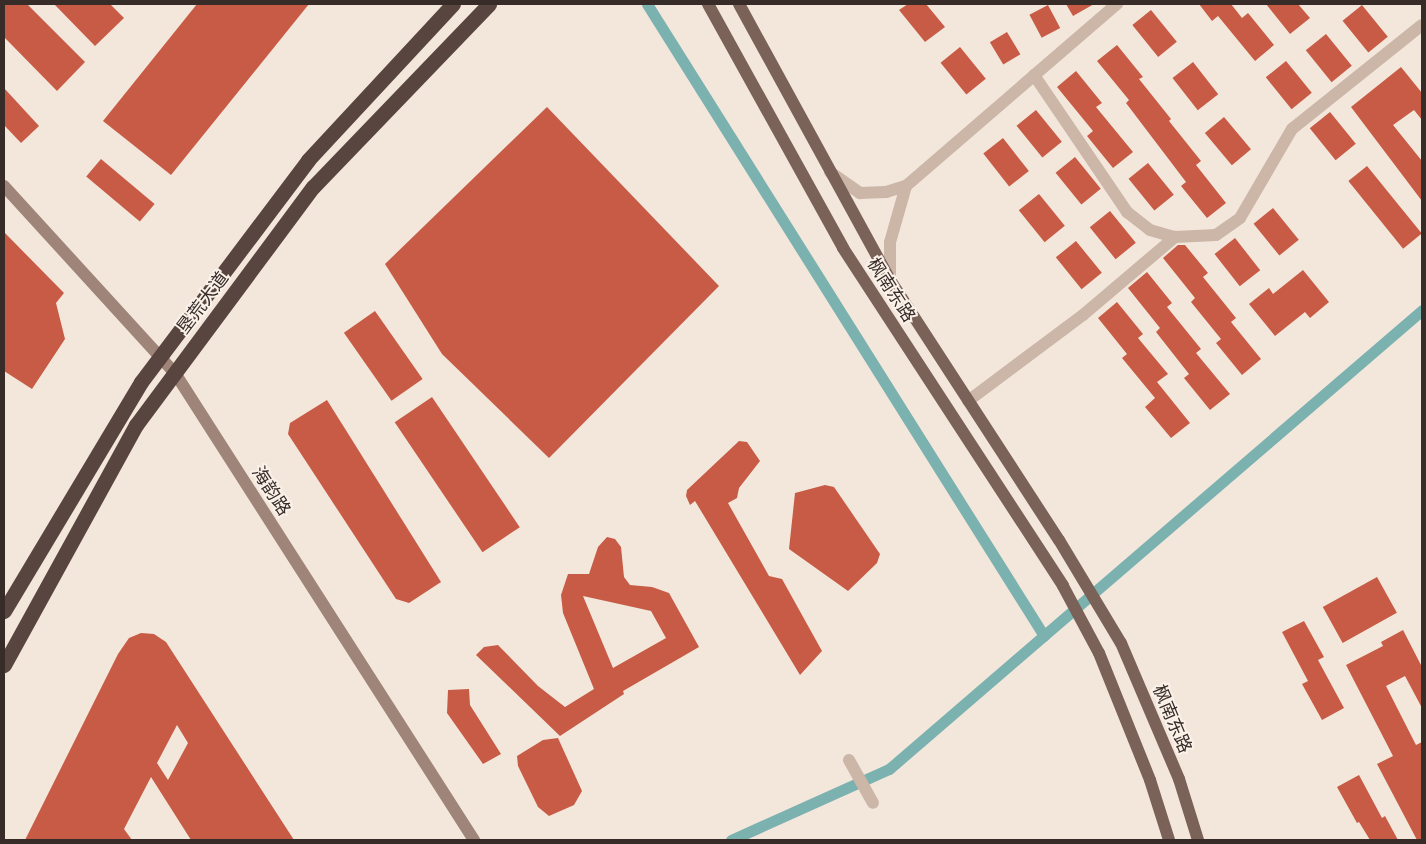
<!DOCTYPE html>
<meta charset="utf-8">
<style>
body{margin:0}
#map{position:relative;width:1426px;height:844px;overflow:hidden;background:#f3e7dc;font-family:"PT Sans","Noto Sans SC",sans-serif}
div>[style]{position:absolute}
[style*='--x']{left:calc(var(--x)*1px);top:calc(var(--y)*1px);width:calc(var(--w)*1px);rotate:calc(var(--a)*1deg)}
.canal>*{height:11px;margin:-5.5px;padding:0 5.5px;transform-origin:5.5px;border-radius:5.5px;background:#7bb1af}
.building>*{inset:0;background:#c85b45;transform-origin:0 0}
.street>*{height:12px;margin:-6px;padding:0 6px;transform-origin:6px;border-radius:6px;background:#cbb6a8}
.secondary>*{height:12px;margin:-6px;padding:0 6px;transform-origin:6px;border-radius:6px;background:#9f8479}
.primary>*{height:12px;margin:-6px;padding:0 6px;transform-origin:6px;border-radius:6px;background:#7a6259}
.highway>*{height:15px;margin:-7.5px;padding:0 7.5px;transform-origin:7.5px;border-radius:7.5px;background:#59453f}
span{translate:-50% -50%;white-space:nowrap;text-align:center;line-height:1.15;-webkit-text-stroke:4px #faf1e9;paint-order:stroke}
.street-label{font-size:18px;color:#382c28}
.frame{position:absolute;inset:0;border:5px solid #382c28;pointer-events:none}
</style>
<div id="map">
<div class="canal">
<i style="--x:647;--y:4;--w:746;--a:57.86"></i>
<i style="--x:731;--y:840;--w:173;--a:-24.2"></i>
<i style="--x:889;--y:769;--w:703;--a:-40.73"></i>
</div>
<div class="building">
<i style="clip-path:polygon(4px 4px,27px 4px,85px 62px,57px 91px,4px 37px)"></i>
<i style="clip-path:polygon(54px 4px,110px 4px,124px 18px,95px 46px)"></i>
<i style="clip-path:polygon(197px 4px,309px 4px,171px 175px,103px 121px)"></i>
<i style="clip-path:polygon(908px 4px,926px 4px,945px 27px,925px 42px,899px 10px)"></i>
<i style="clip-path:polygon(1066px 4px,1094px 4px,1073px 16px)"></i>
<i style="clip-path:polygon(1199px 4px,1231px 4px,1242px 18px,1248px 13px,1274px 45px,1255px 61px,1218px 16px,1212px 21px)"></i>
<i style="clip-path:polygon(1266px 4px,1298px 4px,1310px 18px,1290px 34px)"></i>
<i style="left:1048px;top:5px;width:26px;height:21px;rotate:62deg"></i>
<i style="left:1362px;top:5px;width:41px;height:25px;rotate:51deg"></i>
<i style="left:1151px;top:10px;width:41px;height:24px;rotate:51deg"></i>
<i style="left:1007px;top:32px;width:26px;height:20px;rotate:59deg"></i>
<i style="left:1326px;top:34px;width:41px;height:26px;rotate:51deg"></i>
<i style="clip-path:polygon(1117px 45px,1143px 77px,1139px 79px,1171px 119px,1169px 121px,1201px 161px,1196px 165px,1226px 203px,1207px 218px,1181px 186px,1186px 182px,1126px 103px,1129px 100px,1097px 61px)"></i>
<i style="left:960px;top:47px;width:41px;height:25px;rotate:51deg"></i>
<i style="left:1286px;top:61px;width:41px;height:26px;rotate:51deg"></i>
<i style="left:1193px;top:62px;width:41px;height:26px;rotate:52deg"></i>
<i style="clip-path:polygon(1401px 67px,1422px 93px,1422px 120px,1414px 110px,1393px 125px,1422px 161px,1422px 201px,1351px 107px)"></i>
<i style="clip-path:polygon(1076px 71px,1102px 103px,1096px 107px,1133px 152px,1113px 168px,1087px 136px,1093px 131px,1057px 87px)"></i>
<i style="clip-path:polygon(4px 88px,39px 126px,21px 143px,4px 125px)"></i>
<i style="clip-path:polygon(547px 107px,719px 286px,549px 458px,442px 354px,385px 264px)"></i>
<i style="left:1036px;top:110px;width:41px;height:25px;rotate:51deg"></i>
<i style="left:1330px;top:112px;width:41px;height:26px;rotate:51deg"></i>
<i style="left:1224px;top:117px;width:42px;height:25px;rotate:50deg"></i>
<i style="left:1003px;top:138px;width:42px;height:25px;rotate:52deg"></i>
<i style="left:1075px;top:157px;width:41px;height:25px;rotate:51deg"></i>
<i style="left:101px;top:159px;width:70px;height:23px;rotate:40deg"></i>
<i style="left:1148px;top:163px;width:41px;height:25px;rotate:51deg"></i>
<i style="left:1367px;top:166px;width:87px;height:24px;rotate:51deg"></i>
<i style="left:1039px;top:194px;width:41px;height:26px;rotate:51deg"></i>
<i style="left:1273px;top:208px;width:41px;height:25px;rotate:51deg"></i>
<i style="left:1110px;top:211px;width:41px;height:26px;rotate:51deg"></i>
<i style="clip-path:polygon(4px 232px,64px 293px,56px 303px,65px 339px,32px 389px,4px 371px)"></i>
<i style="left:1235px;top:238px;width:41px;height:26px;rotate:52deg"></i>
<i style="left:1076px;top:241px;width:41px;height:26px;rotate:51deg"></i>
<i style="clip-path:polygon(1178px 245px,1185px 245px,1208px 273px,1203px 277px,1236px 318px,1231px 322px,1261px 359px,1242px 375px,1216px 343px,1221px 339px,1191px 302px,1195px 298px,1163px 258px)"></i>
<i style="clip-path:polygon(1303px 270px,1329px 302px,1310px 318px,1305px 312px,1275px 336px,1249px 304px,1269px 288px,1273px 294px)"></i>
<i style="clip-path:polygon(1147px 272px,1172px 303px,1167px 307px,1201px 349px,1196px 353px,1230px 394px,1210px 410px,1184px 378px,1189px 374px,1156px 332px,1160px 328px,1128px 288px)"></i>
<i style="clip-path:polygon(1117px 302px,1143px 334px,1138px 338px,1168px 374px,1157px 382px,1190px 423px,1171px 438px,1145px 407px,1155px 398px,1122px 358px,1127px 354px,1098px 318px)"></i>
<i style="left:375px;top:311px;width:83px;height:38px;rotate:55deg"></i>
<i style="left:432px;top:397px;width:157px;height:45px;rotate:56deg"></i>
<i style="clip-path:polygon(327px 400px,441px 582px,409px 603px,396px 599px,288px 434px,290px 423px)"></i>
<i style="clip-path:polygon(739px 441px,747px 442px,760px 461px,739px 488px,737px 498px,728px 503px,769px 576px,782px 579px,822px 651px,800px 675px,695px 501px,690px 505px,686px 496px,687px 490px)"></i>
<i style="clip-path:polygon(825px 485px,834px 487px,880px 554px,877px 563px,848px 591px,789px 549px,795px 493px)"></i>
<i style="clip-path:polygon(evenodd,607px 537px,615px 539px,621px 547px,624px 577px,630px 585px,652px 587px,669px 593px,699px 647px,623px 691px,624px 694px,560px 736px,476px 655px,484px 647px,498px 645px,538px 686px,565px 707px,594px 689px,563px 613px,561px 595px,568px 574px,589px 574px,598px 547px,607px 537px,583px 596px,651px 611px,666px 638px,613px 668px,583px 596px)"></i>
<i style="left:1377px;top:577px;width:41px;height:62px;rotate:61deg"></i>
<i style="clip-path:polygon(1304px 621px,1324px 657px,1318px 660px,1344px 708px,1322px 720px,1302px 684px,1308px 681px,1282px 632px)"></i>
<i style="clip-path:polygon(1403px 630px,1422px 667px,1422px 708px,1405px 676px,1386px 686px,1416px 745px,1422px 742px,1422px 840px,1417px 840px,1377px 764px,1393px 756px,1346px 665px,1383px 646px,1381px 642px)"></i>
<i style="clip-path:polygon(evenodd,141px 633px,154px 634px,166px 642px,294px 840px,191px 840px,151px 777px,124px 829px,132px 840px,25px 840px,118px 654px,129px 638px,141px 633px,177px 725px,188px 743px,168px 780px,157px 763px,177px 725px)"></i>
<i style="clip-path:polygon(469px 689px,470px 705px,501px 754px,483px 764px,447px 713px,448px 690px)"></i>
<i style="clip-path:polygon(558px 738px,582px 791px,574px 805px,549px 816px,538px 807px,518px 766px,517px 756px,543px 740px)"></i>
<i style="clip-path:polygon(1359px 775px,1382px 818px,1385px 816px,1398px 840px,1370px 840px,1359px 822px,1357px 823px,1337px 787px)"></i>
</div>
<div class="street">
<i style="--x:1034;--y:75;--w:166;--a:55.8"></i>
<i style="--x:1127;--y:212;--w:29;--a:38"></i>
<i style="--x:1150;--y:230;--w:26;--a:16"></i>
<i style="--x:830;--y:172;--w:37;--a:35"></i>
<i style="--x:860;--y:193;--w:26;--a:-2"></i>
<i style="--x:886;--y:192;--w:21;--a:-17"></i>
<i style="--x:906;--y:186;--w:58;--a:105.9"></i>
<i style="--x:890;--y:242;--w:38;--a:90"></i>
<i style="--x:906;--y:186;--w:279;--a:-40.8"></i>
<i style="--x:968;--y:401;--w:144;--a:-36.8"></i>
<i style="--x:1083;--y:315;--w:121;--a:-40.3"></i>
<i style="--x:1175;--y:237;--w:41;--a:-2.8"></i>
<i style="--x:1216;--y:235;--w:29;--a:-35"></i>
<i style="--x:1240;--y:218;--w:103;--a:-59.7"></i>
<i style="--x:1292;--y:129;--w:166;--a:-38.7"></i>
<i style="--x:849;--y:760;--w:49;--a:60.8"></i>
</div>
<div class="secondary">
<i style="--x:4;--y:186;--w:253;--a:47.6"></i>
<i style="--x:175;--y:373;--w:555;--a:57.37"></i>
</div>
<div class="primary">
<i style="--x:708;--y:4;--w:279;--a:61"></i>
<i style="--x:843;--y:248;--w:403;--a:56.9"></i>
<i style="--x:1063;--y:586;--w:76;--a:61.8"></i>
<i style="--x:1099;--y:653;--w:137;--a:68.1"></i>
<i style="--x:1150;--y:780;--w:63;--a:72.4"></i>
<i style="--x:739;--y:4;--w:315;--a:61.3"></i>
<i style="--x:890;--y:280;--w:310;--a:57"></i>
<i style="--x:1059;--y:540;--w:120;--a:59"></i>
<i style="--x:1121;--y:643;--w:148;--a:66.9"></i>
<i style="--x:1179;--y:779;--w:64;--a:72.7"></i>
</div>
<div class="highway">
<i style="--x:4;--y:611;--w:267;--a:-59.1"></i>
<i style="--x:141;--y:382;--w:278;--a:-53"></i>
<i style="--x:308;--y:160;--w:213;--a:-47.1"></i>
<i style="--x:4;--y:665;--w:274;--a:-61.2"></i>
<i style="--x:136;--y:425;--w:297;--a:-53.4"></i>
<i style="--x:313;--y:187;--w:254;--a:-46.1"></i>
</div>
<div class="street-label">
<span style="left:891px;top:290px;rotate:57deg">枫南东路</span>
<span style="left:203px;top:303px;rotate:-53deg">垦荒大道</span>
<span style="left:271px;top:491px;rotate:57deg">海韵路</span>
<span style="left:1172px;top:719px;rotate:67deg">枫南东路</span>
</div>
<div class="frame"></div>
</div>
